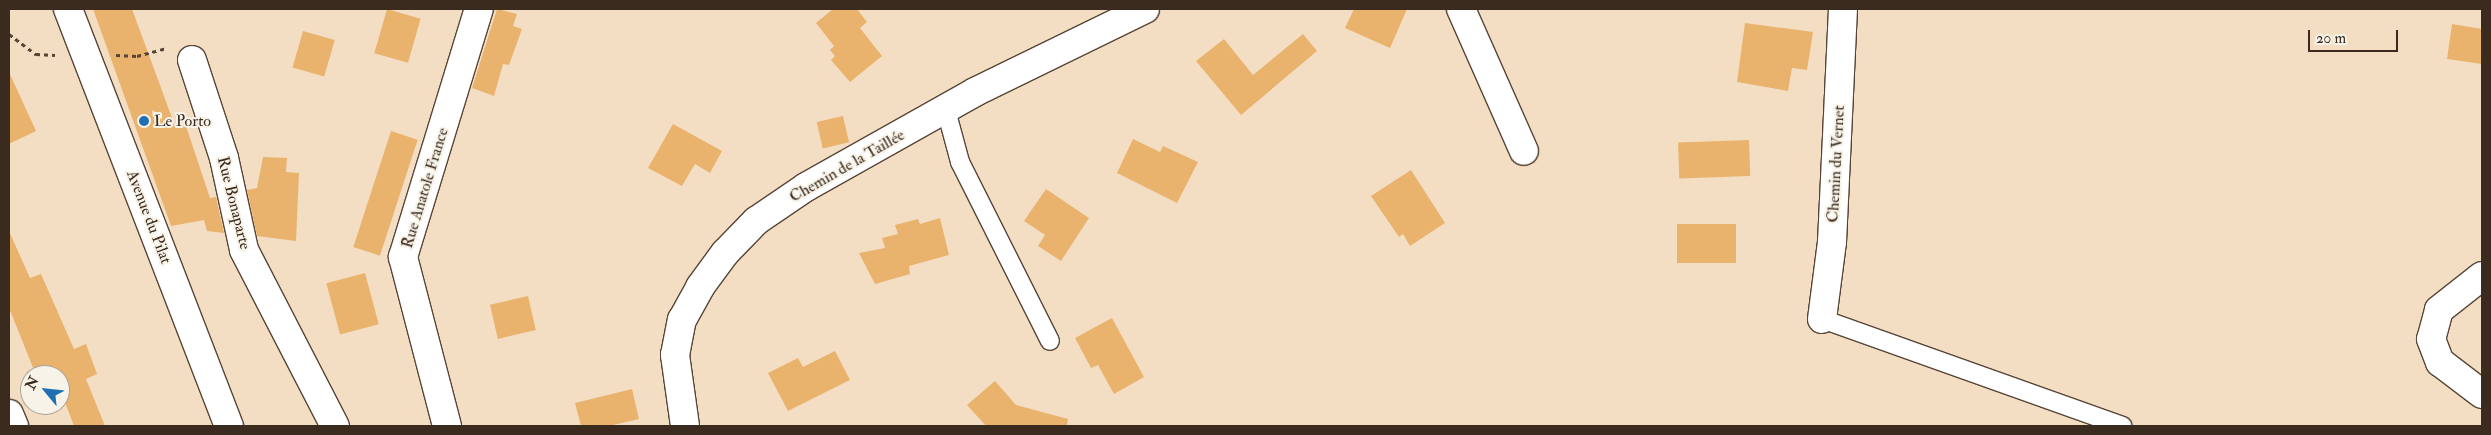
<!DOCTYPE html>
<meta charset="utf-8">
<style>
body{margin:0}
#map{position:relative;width:2491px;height:435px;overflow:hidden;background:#f4dec3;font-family:"IM FELL Double Pica",serif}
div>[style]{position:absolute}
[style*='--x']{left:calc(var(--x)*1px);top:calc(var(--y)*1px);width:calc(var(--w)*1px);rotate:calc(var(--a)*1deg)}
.building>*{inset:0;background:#e9b36e;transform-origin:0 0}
.path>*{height:3px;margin-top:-1.5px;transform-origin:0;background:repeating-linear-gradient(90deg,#574537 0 4px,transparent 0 8px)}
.roads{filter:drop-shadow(1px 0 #574537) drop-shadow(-1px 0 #574537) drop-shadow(0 1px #574537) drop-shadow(0 -1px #574537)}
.service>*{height:18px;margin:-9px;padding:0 9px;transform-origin:9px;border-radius:9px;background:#fff}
.minor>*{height:28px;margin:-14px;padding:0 14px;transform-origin:14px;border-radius:14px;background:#fff}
.secondary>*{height:28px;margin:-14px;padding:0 14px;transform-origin:14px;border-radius:14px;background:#fff}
.dots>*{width:14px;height:14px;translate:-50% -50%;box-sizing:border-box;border:2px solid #f7f3e8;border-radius:50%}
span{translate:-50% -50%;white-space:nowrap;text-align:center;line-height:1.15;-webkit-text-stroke:4px #f7f3e8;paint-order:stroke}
.poi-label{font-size:16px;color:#3b2a1e}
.left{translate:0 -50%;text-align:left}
.street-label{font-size:16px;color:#3b2a1e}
.frame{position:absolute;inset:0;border:10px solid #3b2a1e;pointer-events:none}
.north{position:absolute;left:20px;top:365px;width:50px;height:50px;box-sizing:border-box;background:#f7f3e8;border:1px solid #aca397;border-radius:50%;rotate:298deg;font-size:14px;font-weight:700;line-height:20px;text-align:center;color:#3b2a1e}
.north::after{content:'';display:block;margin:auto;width:18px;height:22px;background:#1f6fb2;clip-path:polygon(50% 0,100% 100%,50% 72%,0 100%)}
.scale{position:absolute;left:2308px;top:30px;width:90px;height:22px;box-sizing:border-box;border:2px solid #3b2a1e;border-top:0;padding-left:6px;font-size:15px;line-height:18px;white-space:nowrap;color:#3b2a1e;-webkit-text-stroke:4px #f7f3e8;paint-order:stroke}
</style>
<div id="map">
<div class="building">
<i style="clip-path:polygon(93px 9px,132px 9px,175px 126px,185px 123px,210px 198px,216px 197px,224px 233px,207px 231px,204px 220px,171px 226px)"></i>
<i style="left:387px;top:9px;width:35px;height:46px;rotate:16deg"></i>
<i style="clip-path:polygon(497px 9px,517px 14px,513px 26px,522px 29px,509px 65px,503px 64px,494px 96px,472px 88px)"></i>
<i style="clip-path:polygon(833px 9px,857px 9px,867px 22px,860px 28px,882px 56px,850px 82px,831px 60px,835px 56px,830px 50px,834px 46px,816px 23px)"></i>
<i style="clip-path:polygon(1354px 9px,1407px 9px,1390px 48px,1345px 28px)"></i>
<i style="clip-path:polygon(1745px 23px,1813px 32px,1807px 70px,1792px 68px,1788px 91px,1737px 82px)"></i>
<i style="clip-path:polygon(2452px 24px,2482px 29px,2482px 64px,2447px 59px)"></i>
<i style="left:303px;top:31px;width:33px;height:38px;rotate:16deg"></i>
<i style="clip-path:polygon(1303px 34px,1317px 51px,1241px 115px,1196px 61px,1224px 39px,1253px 75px)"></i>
<i style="clip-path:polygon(9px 72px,36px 131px,9px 144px)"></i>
<i style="left:843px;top:116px;width:27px;height:27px;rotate:77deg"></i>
<i style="clip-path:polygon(673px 124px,722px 151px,710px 173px,695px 164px,682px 186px,648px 168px)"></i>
<i style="left:391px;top:131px;width:28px;height:122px;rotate:18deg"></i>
<i style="clip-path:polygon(1133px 139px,1160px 152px,1163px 146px,1198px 162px,1177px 203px,1117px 173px)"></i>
<i style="left:1749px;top:140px;width:36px;height:71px;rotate:88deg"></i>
<i style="clip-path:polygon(263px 157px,287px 158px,286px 172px,299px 173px,296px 241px,257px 236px,247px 190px,257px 188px)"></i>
<i style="clip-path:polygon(1411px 170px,1445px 223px,1410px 246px,1403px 234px,1399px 237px,1371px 196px)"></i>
<i style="clip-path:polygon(1046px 189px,1089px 218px,1061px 261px,1038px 246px,1045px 235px,1024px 221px)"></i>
<i style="clip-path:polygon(940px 218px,949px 255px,909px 266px,910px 274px,875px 284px,859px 253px,885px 248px,882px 238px,898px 234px,895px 225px,918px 219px,920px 224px)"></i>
<i style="left:1677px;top:224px;width:59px;height:39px"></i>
<i style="clip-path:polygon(9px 231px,30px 278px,41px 274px,74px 349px,86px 344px,97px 374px,86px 379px,105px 426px,74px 426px,60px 389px,60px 375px,36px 375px,9px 308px)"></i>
<i style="left:365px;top:273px;width:53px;height:40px;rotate:75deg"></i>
<i style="left:528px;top:296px;width:35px;height:39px;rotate:77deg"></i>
<i style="clip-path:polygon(1112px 318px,1144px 377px,1114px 394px,1098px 365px,1091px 368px,1075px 338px)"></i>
<i style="clip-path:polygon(835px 351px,850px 380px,788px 411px,768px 373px,798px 358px,803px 367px)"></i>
<i style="clip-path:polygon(995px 381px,1016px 405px,1068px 419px,1067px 426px,986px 426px,967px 405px)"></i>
<i style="clip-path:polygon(632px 389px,639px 419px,609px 426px,581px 426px,575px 403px)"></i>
</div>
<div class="path">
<i style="--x:9;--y:34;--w:34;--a:37"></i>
<i style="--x:36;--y:54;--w:19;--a:3"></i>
<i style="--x:116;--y:55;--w:21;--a:3"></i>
<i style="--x:137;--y:56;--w:30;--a:-15"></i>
</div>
<div class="roads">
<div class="service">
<i style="--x:946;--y:110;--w:54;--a:74.9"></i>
<i style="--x:960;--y:162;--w:200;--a:63.3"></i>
<i style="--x:1822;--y:319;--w:319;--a:19.6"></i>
</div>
<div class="minor">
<i style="--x:1461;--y:9;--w:155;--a:66.1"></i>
<i style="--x:192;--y:60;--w:103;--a:71.9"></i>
<i style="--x:224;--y:158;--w:94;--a:77.7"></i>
<i style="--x:244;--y:250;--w:198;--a:62.7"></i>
<i style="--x:2482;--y:276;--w:55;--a:141.7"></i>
<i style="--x:2439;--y:310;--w:30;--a:105"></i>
<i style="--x:2431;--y:339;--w:25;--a:69"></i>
<i style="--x:2440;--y:362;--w:53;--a:37.3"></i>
<i style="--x:1822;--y:319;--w:78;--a:-82.6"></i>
<i style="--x:1832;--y:242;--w:233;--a:-87.3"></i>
<i style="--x:9;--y:414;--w:13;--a:67"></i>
<i style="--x:447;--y:426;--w:175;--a:-104.6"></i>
<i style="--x:403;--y:257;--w:259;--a:-73"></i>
<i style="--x:685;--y:426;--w:72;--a:-98"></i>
<i style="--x:675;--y:355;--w:36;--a:-79"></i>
<i style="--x:682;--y:320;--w:38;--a:-61"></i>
<i style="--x:700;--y:287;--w:42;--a:-53.7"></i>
<i style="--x:725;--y:253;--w:45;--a:-45.9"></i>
<i style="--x:756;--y:221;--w:60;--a:-34.2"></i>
<i style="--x:806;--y:187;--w:194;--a:-29.3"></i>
<i style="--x:975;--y:92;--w:189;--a:-26"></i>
</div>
<div class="secondary">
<i style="--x:68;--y:9;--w:447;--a:68.9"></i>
</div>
</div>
<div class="dots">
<i style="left:144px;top:121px;background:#1f6fb2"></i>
</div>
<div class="poi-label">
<span class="left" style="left:154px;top:121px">Le Porto</span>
</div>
<div class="street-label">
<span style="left:1836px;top:164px;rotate:-87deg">Chemin du Vernet</span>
<span style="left:847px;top:166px;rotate:-30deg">Chemin de la Taillée</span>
<span style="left:425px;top:188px;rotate:-73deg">Rue Anatole France</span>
<span style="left:234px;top:203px;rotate:76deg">Rue Bonaparte</span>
<span style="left:149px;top:217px;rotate:69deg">Avenue du Pilat</span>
</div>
<div class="frame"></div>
<div class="north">N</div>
<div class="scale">20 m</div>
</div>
